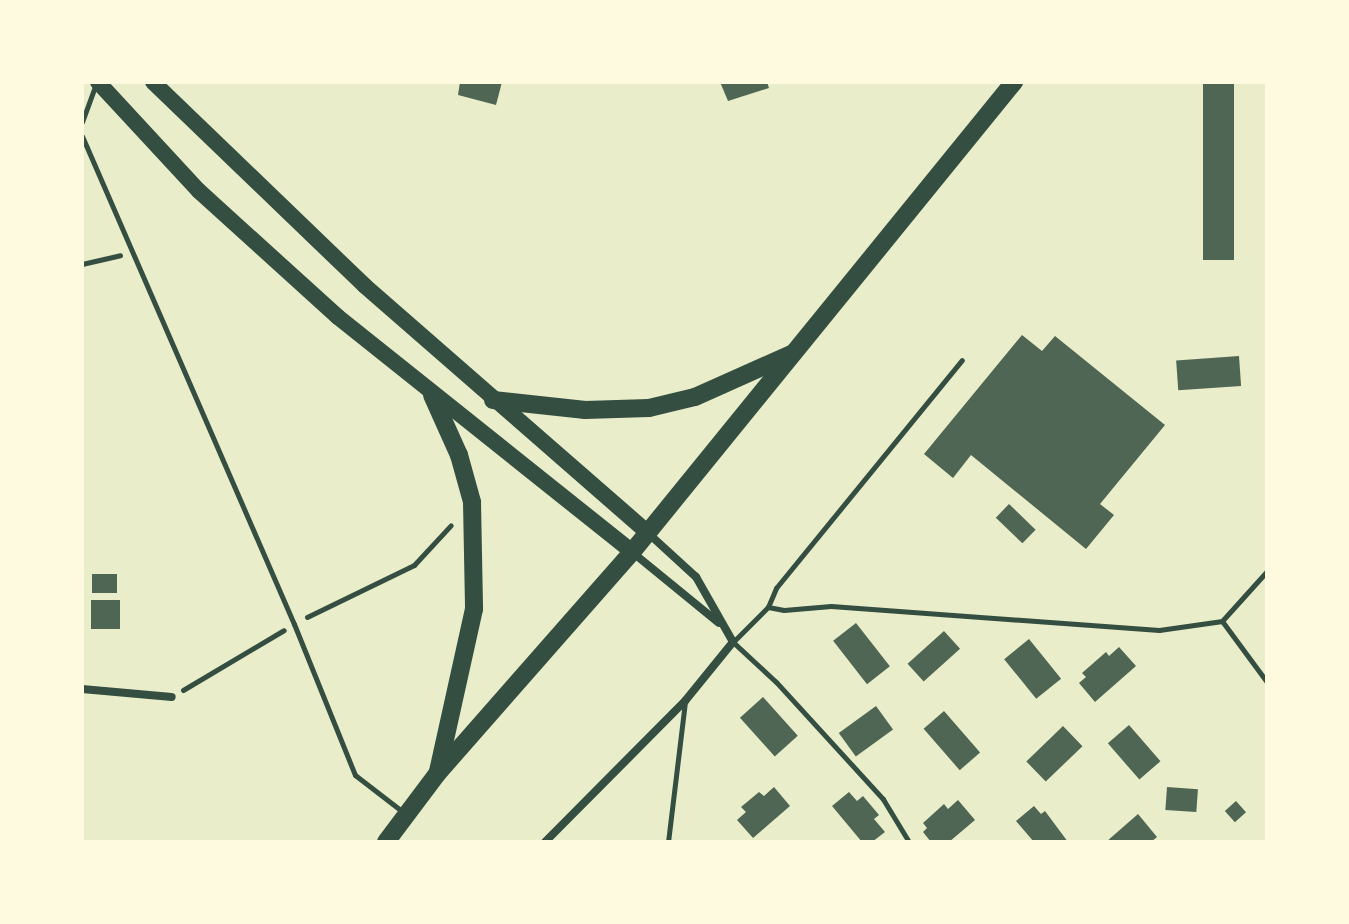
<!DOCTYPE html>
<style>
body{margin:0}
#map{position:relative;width:1349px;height:924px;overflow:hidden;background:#e9edc9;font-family:"Roboto Condensed",sans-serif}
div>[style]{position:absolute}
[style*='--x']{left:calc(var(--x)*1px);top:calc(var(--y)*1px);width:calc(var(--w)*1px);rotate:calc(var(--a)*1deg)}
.building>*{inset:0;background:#4f6655;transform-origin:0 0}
.path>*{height:5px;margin:-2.5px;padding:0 2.5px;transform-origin:2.5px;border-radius:2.5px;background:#344e41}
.service>*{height:5px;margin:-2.5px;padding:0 2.5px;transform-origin:2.5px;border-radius:2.5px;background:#344e41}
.minor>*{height:8px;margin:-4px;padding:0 4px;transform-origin:4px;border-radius:4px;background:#344e41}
.secondary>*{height:16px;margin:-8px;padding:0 8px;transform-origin:8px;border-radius:8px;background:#344e41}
.primary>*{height:18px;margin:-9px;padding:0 9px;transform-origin:9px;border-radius:9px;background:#344e41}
span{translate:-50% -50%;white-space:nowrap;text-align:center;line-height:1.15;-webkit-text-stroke:6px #fefae0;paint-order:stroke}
.frame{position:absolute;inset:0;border:84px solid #fefae0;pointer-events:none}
</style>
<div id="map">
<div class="building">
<i style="clip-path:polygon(460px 82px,502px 82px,496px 105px,458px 95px)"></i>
<i style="clip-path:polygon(720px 82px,767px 82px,769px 88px,728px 101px)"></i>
<i style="left:1203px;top:82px;width:31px;height:178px"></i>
<i style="clip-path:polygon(1022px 335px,1042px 351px,1055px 336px,1165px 425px,1100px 504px,1114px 515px,1086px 549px,971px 455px,953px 478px,924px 454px)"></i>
<i style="left:1239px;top:356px;width:30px;height:63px;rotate:86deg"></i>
<i style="left:1009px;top:504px;width:37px;height:19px;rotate:44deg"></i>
<i style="left:92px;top:574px;width:25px;height:19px"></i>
<i style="left:91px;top:600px;width:29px;height:29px"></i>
<i style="left:856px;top:623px;width:55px;height:29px;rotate:52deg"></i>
<i style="left:944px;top:631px;width:24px;height:49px;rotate:48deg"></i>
<i style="left:1029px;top:639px;width:51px;height:32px;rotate:51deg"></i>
<i style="clip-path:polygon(1119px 647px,1136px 666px,1095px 702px,1079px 683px,1086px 677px,1082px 673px,1106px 652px,1109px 656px)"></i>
<i style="left:763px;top:697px;width:52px;height:31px;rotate:48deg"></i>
<i style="left:876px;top:706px;width:29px;height:46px;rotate:54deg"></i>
<i style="left:944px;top:711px;width:55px;height:27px;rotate:49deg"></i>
<i style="left:1129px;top:725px;width:48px;height:28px;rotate:49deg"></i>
<i style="left:1063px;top:726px;width:28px;height:51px;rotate:46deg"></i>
<i style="clip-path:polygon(774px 787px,790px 806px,753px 838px,737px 820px,746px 812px,741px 807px,759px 792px,764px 796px)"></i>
<i style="left:1167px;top:787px;width:31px;height:23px;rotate:4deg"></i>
<i style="clip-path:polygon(849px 792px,857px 801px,863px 796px,879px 815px,874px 819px,885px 832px,872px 842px,862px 842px,832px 806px)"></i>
<i style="clip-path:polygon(958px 800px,975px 820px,949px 842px,931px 842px,923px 832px,927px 828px,923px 823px,944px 804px,948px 809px)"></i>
<i style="left:1236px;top:801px;width:15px;height:15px;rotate:48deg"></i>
<i style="clip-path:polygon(1034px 806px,1041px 814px,1045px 811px,1068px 842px,1034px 842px,1016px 821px)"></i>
<i style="clip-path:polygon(1138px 814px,1157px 837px,1151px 842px,1106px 842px)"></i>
</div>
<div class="path">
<i style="--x:82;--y:264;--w:39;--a:-13"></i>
<i style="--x:307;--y:617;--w:119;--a:-25.9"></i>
<i style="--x:414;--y:565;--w:54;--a:-47.2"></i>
<i style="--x:183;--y:690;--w:117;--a:-30.7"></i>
</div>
<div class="service">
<i style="--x:82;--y:122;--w:38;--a:-70"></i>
<i style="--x:82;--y:136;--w:532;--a:66.52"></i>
<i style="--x:294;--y:624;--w:163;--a:68"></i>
<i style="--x:355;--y:775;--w:61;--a:37.6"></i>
<i style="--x:768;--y:607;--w:21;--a:-67"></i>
<i style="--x:776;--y:588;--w:294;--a:-50.8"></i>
<i style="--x:1222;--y:621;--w:76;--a:53.6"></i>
<i style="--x:668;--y:842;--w:141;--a:-83.1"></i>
<i style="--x:909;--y:842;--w:50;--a:-121.2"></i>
<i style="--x:883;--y:799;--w:159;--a:-132.4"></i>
<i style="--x:776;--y:682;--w:59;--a:-137.1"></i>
<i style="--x:733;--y:642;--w:49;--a:-45"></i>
<i style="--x:768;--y:607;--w:16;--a:11"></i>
<i style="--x:784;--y:610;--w:47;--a:-4.9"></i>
<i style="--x:831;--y:606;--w:329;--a:4.2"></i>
<i style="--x:1159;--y:630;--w:64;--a:-8.1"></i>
<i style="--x:1222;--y:621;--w:67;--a:-48"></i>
</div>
<div class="minor">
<i style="--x:632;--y:552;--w:112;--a:39.2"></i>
<i style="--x:82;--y:689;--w:90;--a:5.1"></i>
<i style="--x:545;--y:842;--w:199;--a:-45.2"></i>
<i style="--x:685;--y:701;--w:76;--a:-50.9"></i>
<i style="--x:733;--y:642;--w:75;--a:-119.6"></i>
<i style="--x:696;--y:577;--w:65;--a:-137.5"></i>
</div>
<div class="secondary">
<i style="--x:98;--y:82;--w:149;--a:47.2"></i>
<i style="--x:199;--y:191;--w:188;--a:42.2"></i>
<i style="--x:338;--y:317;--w:376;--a:38.6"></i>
<i style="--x:153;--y:82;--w:294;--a:43.9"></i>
<i style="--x:365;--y:286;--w:376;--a:41.1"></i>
</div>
<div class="primary">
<i style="--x:432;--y:395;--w:66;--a:65.8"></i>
<i style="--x:459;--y:455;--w:49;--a:74.5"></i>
<i style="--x:472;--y:502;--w:107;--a:88.9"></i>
<i style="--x:474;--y:609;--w:166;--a:102.5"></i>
<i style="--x:493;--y:400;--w:93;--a:6.2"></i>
<i style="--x:585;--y:410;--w:64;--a:-1.8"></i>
<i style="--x:649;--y:408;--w:47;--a:-13.4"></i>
<i style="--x:695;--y:397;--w:105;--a:-24.1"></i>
<i style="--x:386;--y:842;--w:85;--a:-53.1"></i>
<i style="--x:437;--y:774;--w:295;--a:-48.7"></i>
<i style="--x:632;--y:552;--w:606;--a:-50.9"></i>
</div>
<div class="frame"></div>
</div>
